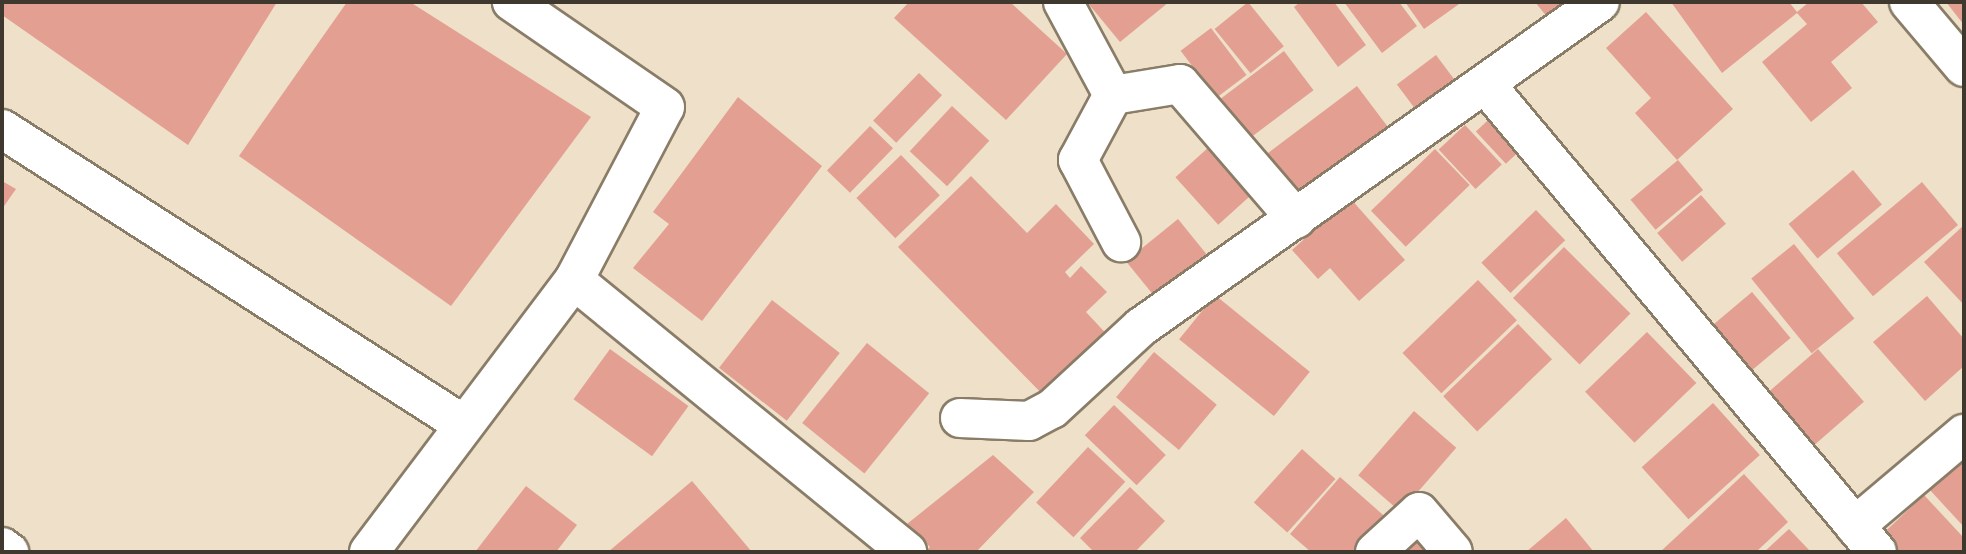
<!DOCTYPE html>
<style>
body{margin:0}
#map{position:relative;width:1966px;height:554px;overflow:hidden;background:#eee0c9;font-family:"Space Grotesk",sans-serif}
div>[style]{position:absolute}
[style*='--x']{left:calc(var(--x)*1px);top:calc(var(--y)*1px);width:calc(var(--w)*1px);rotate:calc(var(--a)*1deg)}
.building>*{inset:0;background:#e3a092;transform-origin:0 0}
.roads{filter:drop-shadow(2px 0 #8a7d68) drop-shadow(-2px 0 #8a7d68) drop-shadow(0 2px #8a7d68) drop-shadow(0 -2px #8a7d68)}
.minor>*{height:38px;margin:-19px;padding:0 19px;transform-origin:19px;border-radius:19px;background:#fff}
span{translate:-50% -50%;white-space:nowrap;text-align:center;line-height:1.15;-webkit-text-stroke:6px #fbedd6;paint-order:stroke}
.frame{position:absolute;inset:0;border:4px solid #3e382f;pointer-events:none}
</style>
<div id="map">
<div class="building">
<i style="clip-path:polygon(2px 2px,277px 2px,188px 145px,2px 15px)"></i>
<i style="clip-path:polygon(347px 2px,410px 2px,591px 117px,451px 306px,239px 156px)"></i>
<i style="clip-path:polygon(909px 2px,1010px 2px,1067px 54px,1006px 120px,894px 18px)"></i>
<i style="clip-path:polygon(1087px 2px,1169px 2px,1120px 42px)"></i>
<i style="left:1248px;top:2px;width:57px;height:43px;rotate:51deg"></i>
<i style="clip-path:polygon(1300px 2px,1334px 2px,1366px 45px,1338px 67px,1294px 7px)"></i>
<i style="clip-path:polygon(1344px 2px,1399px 2px,1417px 26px,1382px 53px)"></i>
<i style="clip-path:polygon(1405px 2px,1462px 2px,1424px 29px)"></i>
<i style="clip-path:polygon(1535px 2px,1591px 2px,1557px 29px)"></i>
<i style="clip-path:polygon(1671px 2px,1789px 2px,1797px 12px,1809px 2px,1861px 2px,1878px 22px,1831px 62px,1852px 88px,1811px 122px,1762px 62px,1807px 24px,1797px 13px,1722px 73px)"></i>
<i style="clip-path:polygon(1946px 2px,1964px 2px,1964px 25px)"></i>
<i style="clip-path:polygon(1646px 12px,1733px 109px,1677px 160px,1635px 113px,1651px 98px,1606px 48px)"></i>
<i style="left:1211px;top:28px;width:59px;height:38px;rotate:53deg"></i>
<i style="left:1284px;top:51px;width:49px;height:79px;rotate:53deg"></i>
<i style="left:1436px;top:55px;width:44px;height:49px;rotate:53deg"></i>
<i style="left:919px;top:73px;width:32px;height:66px;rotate:44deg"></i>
<i style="left:1357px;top:86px;width:63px;height:118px;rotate:53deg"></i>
<i style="clip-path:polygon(738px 97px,822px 166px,702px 321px,633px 268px,669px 224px,653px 212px)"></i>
<i style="left:952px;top:106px;width:51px;height:62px;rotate:43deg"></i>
<i style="left:1500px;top:109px;width:44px;height:33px;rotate:47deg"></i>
<i style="left:1465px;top:125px;width:54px;height:36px;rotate:47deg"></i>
<i style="left:870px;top:126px;width:32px;height:62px;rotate:44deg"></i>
<i style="left:1220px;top:137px;width:64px;height:60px;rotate:48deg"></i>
<i style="left:1435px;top:149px;width:50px;height:89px;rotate:46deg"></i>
<i style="left:901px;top:155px;width:56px;height:62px;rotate:46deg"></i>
<i style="left:1678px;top:160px;width:39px;height:62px;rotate:50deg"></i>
<i style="left:1853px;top:170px;width:45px;height:84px;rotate:50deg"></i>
<i style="clip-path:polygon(971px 176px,1027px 233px,1056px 204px,1094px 244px,1065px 272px,1070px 278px,1081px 266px,1107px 292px,1086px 312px,1113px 341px,1051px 403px,898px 247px)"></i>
<i style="clip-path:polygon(2px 181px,16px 189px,2px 209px)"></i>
<i style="left:1922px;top:182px;width:56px;height:111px;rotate:50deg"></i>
<i style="left:1701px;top:195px;width:38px;height:58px;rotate:49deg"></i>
<i style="clip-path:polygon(1350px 198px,1405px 260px,1359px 301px,1330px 268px,1318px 279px,1292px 250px)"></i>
<i style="left:1536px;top:210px;width:42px;height:76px;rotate:46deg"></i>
<i style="left:1178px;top:219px;width:53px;height:67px;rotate:51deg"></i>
<i style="clip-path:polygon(1964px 225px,1964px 305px,1924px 262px)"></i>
<i style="left:1794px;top:244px;width:96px;height:55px;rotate:51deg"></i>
<i style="left:1564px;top:247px;width:94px;height:72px;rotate:45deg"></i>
<i style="left:1478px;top:280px;width:56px;height:105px;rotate:46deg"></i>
<i style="left:1752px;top:292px;width:60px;height:50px;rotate:50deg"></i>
<i style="left:1215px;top:295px;width:122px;height:57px;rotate:39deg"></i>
<i style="clip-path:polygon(1927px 296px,1964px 339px,1964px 366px,1925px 401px,1873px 342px)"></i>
<i style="left:772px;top:300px;width:86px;height:86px;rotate:38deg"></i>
<i style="left:1518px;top:324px;width:49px;height:104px;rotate:46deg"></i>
<i style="left:1647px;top:332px;width:71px;height:86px;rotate:46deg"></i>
<i style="left:867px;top:343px;width:80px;height:103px;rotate:39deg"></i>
<i style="left:610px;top:349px;width:97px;height:62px;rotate:36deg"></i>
<i style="left:1818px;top:349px;width:70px;height:71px;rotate:49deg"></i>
<i style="left:1154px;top:352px;width:82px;height:59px;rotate:40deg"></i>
<i style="left:1713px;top:403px;width:70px;height:96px;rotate:48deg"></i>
<i style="left:1114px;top:405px;width:72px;height:42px;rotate:44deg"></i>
<i style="left:1414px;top:411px;width:56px;height:85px;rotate:41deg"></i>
<i style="left:1088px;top:447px;width:51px;height:76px;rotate:43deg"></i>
<i style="left:1302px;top:449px;width:45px;height:72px;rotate:42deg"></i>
<i style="clip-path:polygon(993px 455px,1034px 492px,976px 552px,925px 552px,930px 547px,907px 524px)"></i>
<i style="clip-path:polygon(1964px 456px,1964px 527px,1929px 489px)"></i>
<i style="clip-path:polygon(1744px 474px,1788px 522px,1756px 552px,1660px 552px)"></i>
<i style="clip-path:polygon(1340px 477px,1390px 521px,1363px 552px,1311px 552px,1290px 534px)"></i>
<i style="clip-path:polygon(692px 481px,752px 552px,608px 552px)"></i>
<i style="clip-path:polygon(526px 486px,577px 525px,556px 552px,475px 552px)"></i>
<i style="clip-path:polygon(1130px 487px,1165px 521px,1135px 552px,1094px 552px,1080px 538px)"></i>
<i style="clip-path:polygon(1924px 495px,1964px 538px,1964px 552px,1885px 552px,1875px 541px)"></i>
<i style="clip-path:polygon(1566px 518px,1594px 552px,1526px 552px)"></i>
<i style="clip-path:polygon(1789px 529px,1811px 552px,1764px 552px)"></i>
<i style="clip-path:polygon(1418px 535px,1434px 552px,1399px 552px)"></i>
</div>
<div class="roads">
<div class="minor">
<i style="--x:1063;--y:2;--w:106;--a:61.7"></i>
<i style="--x:1113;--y:95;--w:74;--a:118.3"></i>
<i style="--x:1078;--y:160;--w:93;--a:62.3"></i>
<i style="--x:1909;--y:2;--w:85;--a:49.8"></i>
<i style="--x:1486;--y:85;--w:609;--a:50.06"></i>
<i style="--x:1113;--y:95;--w:68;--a:-9.3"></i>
<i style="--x:1180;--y:84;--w:178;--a:49.3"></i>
<i style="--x:2;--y:129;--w:545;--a:32.64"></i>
<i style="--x:574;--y:280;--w:430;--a:39.2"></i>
<i style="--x:960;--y:418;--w:69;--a:2.5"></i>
<i style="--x:1029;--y:421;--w:26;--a:-28"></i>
<i style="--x:1052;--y:409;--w:121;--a:-42.7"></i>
<i style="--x:1141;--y:327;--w:562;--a:-35.3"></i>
<i style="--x:1855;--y:526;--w:143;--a:-40.2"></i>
<i style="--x:2;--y:547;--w:9;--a:36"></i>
<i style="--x:369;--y:552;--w:341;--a:-53"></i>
<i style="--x:574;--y:280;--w:195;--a:-62.3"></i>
<i style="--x:665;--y:107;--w:186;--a:-145.5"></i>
<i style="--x:1375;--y:552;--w:59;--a:-42.3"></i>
<i style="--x:1419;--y:512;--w:52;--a:49.6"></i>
</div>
</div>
<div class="frame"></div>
</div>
